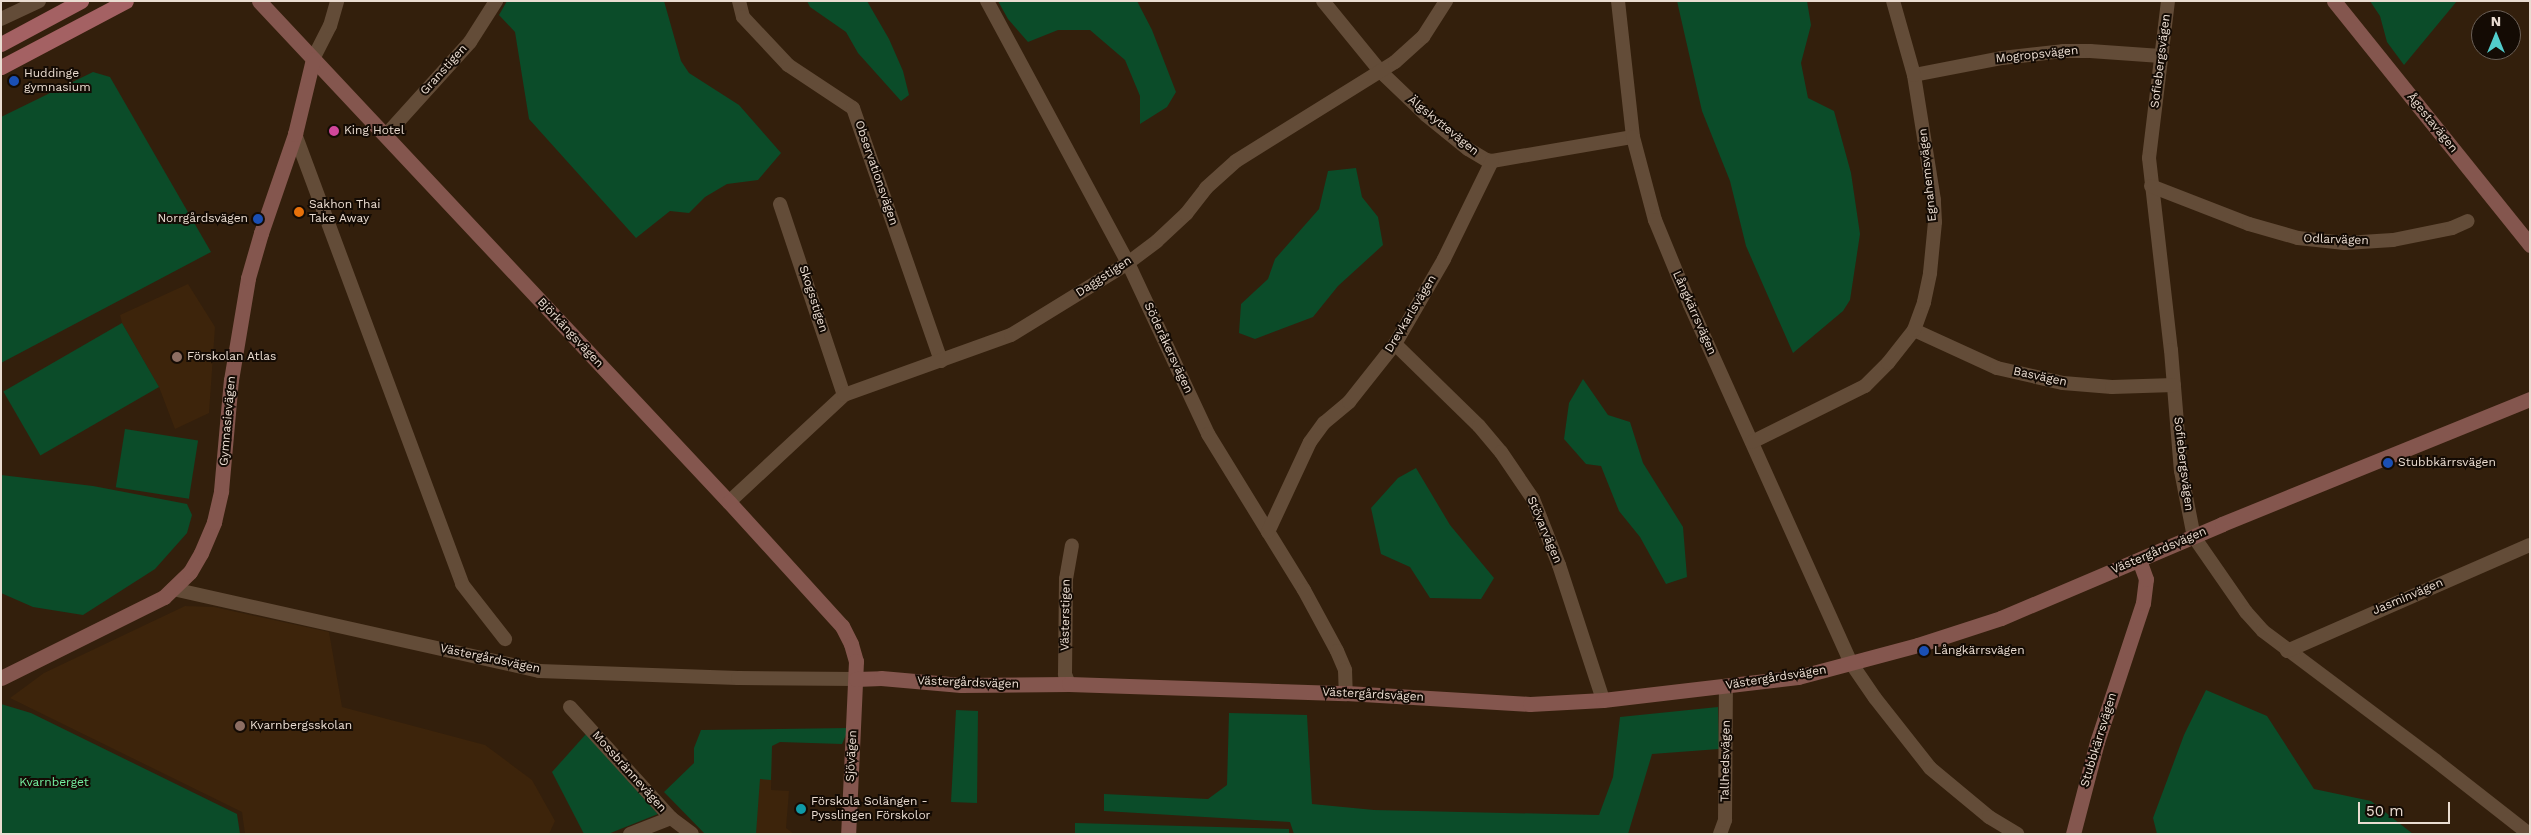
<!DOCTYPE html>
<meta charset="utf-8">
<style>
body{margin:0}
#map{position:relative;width:2531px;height:835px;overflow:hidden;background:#331f0c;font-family:"Work Sans",sans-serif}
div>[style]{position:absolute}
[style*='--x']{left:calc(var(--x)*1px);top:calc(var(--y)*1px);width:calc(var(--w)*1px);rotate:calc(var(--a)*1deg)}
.built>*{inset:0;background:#3d240b}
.green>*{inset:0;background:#0b4c29;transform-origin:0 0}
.street>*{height:14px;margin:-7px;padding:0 7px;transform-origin:7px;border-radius:7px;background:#634c38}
.secondary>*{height:15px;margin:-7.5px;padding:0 7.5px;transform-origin:7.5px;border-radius:7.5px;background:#84564e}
.primary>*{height:15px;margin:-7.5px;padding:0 7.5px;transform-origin:7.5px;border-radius:7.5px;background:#a46163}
.dots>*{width:14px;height:14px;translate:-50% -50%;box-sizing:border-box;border:2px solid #140b04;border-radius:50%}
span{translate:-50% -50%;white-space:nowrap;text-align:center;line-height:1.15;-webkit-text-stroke:4px #140b04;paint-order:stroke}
.street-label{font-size:12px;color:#eadcd1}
.poi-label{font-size:12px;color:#eadcd1}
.left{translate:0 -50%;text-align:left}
.right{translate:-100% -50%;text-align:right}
.park-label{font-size:12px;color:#74f0a1}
.frame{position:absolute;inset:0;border:2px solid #eadcd1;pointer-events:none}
.north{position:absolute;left:2471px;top:10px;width:50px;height:50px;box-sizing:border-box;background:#140b04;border:1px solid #6a5f56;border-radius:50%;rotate:0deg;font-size:14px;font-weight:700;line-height:20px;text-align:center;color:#eadcd1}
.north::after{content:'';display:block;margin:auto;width:18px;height:22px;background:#52cdcc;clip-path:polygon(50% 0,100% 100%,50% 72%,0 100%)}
.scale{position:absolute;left:2358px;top:802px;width:92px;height:22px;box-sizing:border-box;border:2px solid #eadcd1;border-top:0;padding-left:6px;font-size:15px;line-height:18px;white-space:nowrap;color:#eadcd1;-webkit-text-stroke:4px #140b04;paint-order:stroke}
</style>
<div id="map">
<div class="built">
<i style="clip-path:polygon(188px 284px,215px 327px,209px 413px,175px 429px,159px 387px,122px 323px,120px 315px)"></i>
<i style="clip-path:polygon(185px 606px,214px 607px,329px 632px,342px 707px,485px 745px,532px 780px,555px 821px,549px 834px,245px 834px,242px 812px,10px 698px,44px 673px)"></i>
<i style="clip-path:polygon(772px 746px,771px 790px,789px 791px,786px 828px,794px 834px,709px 834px)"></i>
</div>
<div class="green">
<i style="clip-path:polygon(507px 1px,664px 1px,681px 61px,689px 73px,739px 105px,781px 153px,758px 180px,727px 184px,705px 197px,689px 213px,670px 211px,636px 238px,529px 119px,515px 32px,499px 15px)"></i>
<i style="clip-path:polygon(807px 1px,867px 1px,889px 39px,903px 71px,909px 95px,901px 101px,858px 53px,846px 32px,810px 7px)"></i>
<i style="clip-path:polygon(998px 1px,1137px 1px,1152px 30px,1176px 92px,1167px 107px,1140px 124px,1140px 96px,1125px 60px,1090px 30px,1058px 30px,1028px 42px,1008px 19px)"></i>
<i style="clip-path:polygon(1677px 1px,1807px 1px,1811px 25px,1801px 63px,1808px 98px,1834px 111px,1851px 173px,1860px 234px,1850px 300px,1843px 311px,1793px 353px,1746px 246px,1730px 181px,1702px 111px)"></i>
<i style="clip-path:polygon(2370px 1px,2457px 1px,2404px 65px,2387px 42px,2380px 16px)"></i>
<i style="clip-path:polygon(93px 72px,110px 77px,211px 252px,1px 363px,1px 117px)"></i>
<i style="clip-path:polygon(1356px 168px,1362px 197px,1378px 217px,1383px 245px,1338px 286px,1313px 317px,1255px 339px,1239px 333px,1241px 304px,1268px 279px,1275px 259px,1319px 209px,1328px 171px)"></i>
<i style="left:122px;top:323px;width:74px;height:137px;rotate:60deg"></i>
<i style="clip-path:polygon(1583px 379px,1608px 415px,1630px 422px,1643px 463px,1683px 527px,1687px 577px,1666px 584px,1640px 537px,1619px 511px,1601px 466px,1586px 464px,1564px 439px,1569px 403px)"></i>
<i style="left:125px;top:429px;width:74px;height:59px;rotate:9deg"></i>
<i style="clip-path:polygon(1416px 468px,1450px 525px,1494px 578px,1481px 599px,1430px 598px,1410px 567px,1381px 554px,1371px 508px,1398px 478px)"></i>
<i style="clip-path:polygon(1px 475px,93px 486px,187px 504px,192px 515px,187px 533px,155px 569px,83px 615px,33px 607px,1px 593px)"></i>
<i style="clip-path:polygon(2206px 690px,2267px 716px,2314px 789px,2371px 801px,2413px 834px,2157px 834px,2153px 818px,2184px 735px)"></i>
<i style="clip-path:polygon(1px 704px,31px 713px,237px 814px,240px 834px,1px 834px)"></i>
<i style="clip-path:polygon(1718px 707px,1719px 749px,1652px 754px,1628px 834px,1294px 834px,1290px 822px,1104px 811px,1104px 794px,1208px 799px,1227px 785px,1229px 713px,1307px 715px,1312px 804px,1374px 810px,1599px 815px,1613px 777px,1620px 717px)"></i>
<i style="clip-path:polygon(956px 710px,978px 711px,977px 803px,951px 802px)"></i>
<i style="clip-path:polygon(849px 728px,842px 744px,780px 742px,772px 746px,771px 780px,760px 779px,756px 834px,705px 834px,664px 792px,694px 763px,694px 748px,701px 730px)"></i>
<i style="clip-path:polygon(586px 734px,658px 814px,608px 834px,584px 834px,552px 772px)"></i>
<i style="clip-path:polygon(1075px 823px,1289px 829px,1289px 834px,1075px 834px)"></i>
</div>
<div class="street">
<i style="--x:739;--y:1;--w:16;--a:76"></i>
<i style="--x:743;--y:17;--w:66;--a:46.8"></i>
<i style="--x:788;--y:65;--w:78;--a:33.5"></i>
<i style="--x:853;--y:108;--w:268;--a:70.8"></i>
<i style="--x:987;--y:1;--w:298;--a:61.7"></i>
<i style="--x:1128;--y:263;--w:189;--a:64.9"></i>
<i style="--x:1208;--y:434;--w:183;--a:58.4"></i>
<i style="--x:1304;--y:590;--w:69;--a:61.6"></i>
<i style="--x:1337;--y:651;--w:21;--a:67"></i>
<i style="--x:1345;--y:670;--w:23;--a:88"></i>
<i style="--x:1323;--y:1;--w:90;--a:50.8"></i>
<i style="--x:1380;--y:71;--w:64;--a:43.7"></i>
<i style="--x:1426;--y:115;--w:54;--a:39"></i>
<i style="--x:1468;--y:149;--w:21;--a:31"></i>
<i style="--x:1486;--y:160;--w:6;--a:9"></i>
<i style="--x:1492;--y:161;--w:143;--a:-9.7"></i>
<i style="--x:1618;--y:1;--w:137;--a:83.7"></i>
<i style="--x:1633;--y:137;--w:86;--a:75.2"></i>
<i style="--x:1655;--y:220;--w:92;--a:67.6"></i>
<i style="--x:1690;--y:305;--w:393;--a:65.8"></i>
<i style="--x:1851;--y:663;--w:42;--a:55.6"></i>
<i style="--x:1875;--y:698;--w:89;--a:51.8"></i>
<i style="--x:1930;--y:768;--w:77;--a:39.7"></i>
<i style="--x:1989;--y:817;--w:33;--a:31"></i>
<i style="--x:2168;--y:1;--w:158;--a:96.9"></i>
<i style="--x:2149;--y:158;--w:193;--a:83.5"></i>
<i style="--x:2171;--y:350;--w:121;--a:85.3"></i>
<i style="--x:2181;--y:471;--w:67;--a:78.9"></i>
<i style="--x:2194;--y:537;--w:91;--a:55.3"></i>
<i style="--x:2246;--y:612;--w:25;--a:48"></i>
<i style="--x:2263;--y:631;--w:216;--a:36.9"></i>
<i style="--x:2436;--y:761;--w:118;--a:38.1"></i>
<i style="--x:1;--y:19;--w:42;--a:-25.3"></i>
<i style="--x:313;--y:59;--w:37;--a:-63"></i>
<i style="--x:330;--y:26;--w:26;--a:-74"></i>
<i style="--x:1914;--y:75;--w:90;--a:-10.9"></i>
<i style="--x:2002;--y:58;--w:61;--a:-6.5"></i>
<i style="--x:2063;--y:51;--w:27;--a:0"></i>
<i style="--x:2090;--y:51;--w:71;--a:4"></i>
<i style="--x:295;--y:134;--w:480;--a:69.6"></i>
<i style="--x:462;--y:584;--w:70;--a:52"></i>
<i style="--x:386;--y:135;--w:125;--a:-47.9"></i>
<i style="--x:470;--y:42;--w:49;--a:-57.6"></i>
<i style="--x:2151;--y:186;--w:105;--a:21.2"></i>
<i style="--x:2249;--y:224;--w:51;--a:15.9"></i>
<i style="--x:2298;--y:238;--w:47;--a:6.1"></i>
<i style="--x:2345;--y:243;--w:48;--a:-3.6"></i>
<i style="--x:2393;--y:240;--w:60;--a:-11.5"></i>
<i style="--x:2452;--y:228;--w:17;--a:-24"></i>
<i style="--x:780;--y:204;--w:201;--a:71.5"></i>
<i style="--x:1914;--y:330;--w:91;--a:24.6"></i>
<i style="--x:1997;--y:368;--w:68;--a:12.8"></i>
<i style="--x:2063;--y:383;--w:49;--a:4.7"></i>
<i style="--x:2112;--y:387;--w:62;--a:-1.8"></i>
<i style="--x:1395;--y:344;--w:117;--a:44.3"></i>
<i style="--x:1479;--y:426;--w:34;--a:50"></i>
<i style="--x:1501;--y:452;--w:57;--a:55.8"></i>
<i style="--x:1533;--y:499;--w:71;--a:68.5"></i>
<i style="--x:1559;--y:565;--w:142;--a:71.9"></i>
<i style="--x:1752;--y:442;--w:126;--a:-26.4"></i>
<i style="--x:1865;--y:386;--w:33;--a:-45"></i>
<i style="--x:1888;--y:363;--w:42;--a:-51.8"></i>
<i style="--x:1914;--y:330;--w:30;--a:-70"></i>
<i style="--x:1924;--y:302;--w:30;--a:-78"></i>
<i style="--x:1930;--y:273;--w:51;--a:-84.4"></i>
<i style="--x:1935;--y:222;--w:22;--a:-93"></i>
<i style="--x:1934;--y:200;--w:127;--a:-99.1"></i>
<i style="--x:1914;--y:75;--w:77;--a:-105.8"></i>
<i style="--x:729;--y:502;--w:157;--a:-42.9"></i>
<i style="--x:844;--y:395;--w:177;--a:-19.8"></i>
<i style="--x:1011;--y:335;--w:137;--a:-31.6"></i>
<i style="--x:1128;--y:263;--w:36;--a:-37"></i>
<i style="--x:1157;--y:241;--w:40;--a:-43"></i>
<i style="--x:1186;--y:214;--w:33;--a:-52"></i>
<i style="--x:1206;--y:188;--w:40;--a:-42"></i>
<i style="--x:1236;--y:161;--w:187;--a:-31.9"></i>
<i style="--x:1395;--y:62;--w:38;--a:-42"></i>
<i style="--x:1423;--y:37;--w:43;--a:-57.4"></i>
<i style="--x:1268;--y:532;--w:99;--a:-65"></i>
<i style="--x:1310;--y:442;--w:24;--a:-54"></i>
<i style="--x:1324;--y:423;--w:33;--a:-40"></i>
<i style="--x:1349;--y:402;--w:74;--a:-51.6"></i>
<i style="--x:1395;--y:344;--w:98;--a:-60"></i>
<i style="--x:1444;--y:259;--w:109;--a:-63.9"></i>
<i style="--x:173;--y:589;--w:375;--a:12.6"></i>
<i style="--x:539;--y:671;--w:199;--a:2"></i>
<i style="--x:738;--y:678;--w:118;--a:0.5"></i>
<i style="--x:2287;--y:651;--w:265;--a:-23.6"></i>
<i style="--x:1069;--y:684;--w:11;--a:-112"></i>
<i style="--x:1065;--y:674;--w:95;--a:-89.4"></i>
<i style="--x:1066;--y:579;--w:34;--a:-80"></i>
<i style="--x:570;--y:707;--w:150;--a:47.7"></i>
<i style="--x:671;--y:818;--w:26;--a:37"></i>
<i style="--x:630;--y:834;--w:44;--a:-21.3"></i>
<i style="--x:1720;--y:834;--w:15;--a:-70"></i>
<i style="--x:1725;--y:820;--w:133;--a:-89.6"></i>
</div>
<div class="secondary">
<i style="--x:259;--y:1;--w:687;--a:46.83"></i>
<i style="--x:729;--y:502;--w:168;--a:47.7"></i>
<i style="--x:842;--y:626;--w:20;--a:63"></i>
<i style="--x:851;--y:644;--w:18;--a:74"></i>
<i style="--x:856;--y:661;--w:173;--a:92.6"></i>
<i style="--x:2334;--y:1;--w:313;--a:51.2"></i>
<i style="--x:1;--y:678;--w:182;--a:-26.4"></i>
<i style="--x:164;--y:597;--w:36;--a:-44"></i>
<i style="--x:190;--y:572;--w:22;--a:-60"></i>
<i style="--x:201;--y:553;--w:34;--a:-67"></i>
<i style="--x:214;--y:522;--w:32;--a:-77"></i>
<i style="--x:221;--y:491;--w:111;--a:-84.9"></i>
<i style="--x:231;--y:380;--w:103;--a:-80.5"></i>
<i style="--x:248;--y:278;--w:47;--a:-73.9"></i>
<i style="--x:261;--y:233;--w:105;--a:-71"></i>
<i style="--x:295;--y:134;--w:77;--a:-76.5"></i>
<i style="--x:856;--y:679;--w:25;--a:-2"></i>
<i style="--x:881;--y:678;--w:80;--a:5"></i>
<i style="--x:961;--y:685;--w:108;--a:-0.5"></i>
<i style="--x:1069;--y:684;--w:277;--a:1.9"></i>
<i style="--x:1346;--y:693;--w:184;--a:3.4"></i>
<i style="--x:1530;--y:704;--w:73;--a:-3.1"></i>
<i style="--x:1603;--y:700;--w:196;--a:-6.7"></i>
<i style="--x:1798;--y:677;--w:124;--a:-14.9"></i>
<i style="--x:1918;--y:645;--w:87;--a:-18"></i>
<i style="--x:2001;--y:618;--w:240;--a:-23"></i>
<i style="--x:2222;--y:524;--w:332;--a:-22.1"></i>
<i style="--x:2073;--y:834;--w:95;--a:-75.4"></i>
<i style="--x:2097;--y:742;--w:146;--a:-71.7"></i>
<i style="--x:2143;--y:603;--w:24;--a:-83"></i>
<i style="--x:2146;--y:579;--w:20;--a:-110"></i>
</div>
<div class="primary">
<i style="--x:1;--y:44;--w:91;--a:-28.3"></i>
<i style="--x:1;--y:67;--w:141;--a:-27.8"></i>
</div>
<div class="dots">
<i style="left:14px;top:81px;background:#1a4fb4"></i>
<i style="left:334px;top:131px;background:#d1479c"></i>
<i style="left:299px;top:212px;background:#e8710a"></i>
<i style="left:258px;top:219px;background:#1a4fb4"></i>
<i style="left:177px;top:357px;background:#8d6e63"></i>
<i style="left:2388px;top:463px;background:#1a4fb4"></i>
<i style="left:1924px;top:651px;background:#1a4fb4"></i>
<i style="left:240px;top:726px;background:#8d6e63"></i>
<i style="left:801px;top:809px;background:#0f9aa8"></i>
</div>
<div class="street-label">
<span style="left:2037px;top:55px;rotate:-6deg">Mogropsvägen</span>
<span style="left:2161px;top:61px;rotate:-83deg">Sofiebergsvägen</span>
<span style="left:444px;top:70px;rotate:-48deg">Granstigen</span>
<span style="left:2432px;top:123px;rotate:51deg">Ågestavägen</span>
<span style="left:1443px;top:126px;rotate:39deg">Älgskyttevägen</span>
<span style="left:876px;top:173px;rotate:71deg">Observationsvägen</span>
<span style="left:1928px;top:175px;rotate:-96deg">Egnahemsvägen</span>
<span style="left:2336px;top:240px;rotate:2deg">Odlarvägen</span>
<span style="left:1104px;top:277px;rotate:-33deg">Daggstigen</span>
<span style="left:813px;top:299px;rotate:72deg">Skogsstigen</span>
<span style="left:1694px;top:313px;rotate:66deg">Långkärrsvägen</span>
<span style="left:1411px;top:314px;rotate:-59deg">Drevkarlsvägen</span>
<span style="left:570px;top:333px;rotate:47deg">Björkängsvägen</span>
<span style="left:1168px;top:348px;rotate:65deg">Söderåkersvägen</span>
<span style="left:2040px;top:377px;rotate:12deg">Basvägen</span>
<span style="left:228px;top:421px;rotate:-85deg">Gymnasievägen</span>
<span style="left:2183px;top:464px;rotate:83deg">Sofiebergsvägen</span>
<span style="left:1544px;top:530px;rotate:67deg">Stövarvägen</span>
<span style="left:2159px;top:551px;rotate:-23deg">Västergårdsvägen</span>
<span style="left:2408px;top:597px;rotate:-23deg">Jasminvägen</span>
<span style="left:1066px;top:615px;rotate:-89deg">Västerstigen</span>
<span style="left:490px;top:659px;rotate:12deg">Västergårdsvägen</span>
<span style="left:1776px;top:678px;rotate:-9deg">Västergårdsvägen</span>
<span style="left:968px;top:683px;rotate:2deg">Västergårdsvägen</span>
<span style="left:1373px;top:695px;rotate:3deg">Västergårdsvägen</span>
<span style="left:2099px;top:740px;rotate:-73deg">Stubbkärrsvägen</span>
<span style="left:852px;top:756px;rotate:-87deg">Sjövägen</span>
<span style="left:1726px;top:761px;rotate:-89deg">Tallhedsvägen</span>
<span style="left:629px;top:772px;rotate:48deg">Mossbrännevägen</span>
</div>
<div class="poi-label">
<span class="left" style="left:24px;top:81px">Huddinge<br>gymnasium</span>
<span class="left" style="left:344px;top:131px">King Hotel</span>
<span class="left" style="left:309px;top:212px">Sakhon Thai<br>Take Away</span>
<span class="right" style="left:248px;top:219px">Norrgårdsvägen</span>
<span class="left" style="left:187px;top:357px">Förskolan Atlas</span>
<span class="left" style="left:2398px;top:463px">Stubbkärrsvägen</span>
<span class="left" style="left:1934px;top:651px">Långkärrsvägen</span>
<span class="left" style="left:250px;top:726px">Kvarnbergsskolan</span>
<span class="left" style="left:811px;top:809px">Förskola Solängen -<br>Pysslingen Förskolor</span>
</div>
<div class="park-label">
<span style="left:54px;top:783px">Kvarnberget</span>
</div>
<div class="frame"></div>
<div class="north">N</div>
<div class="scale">50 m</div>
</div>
